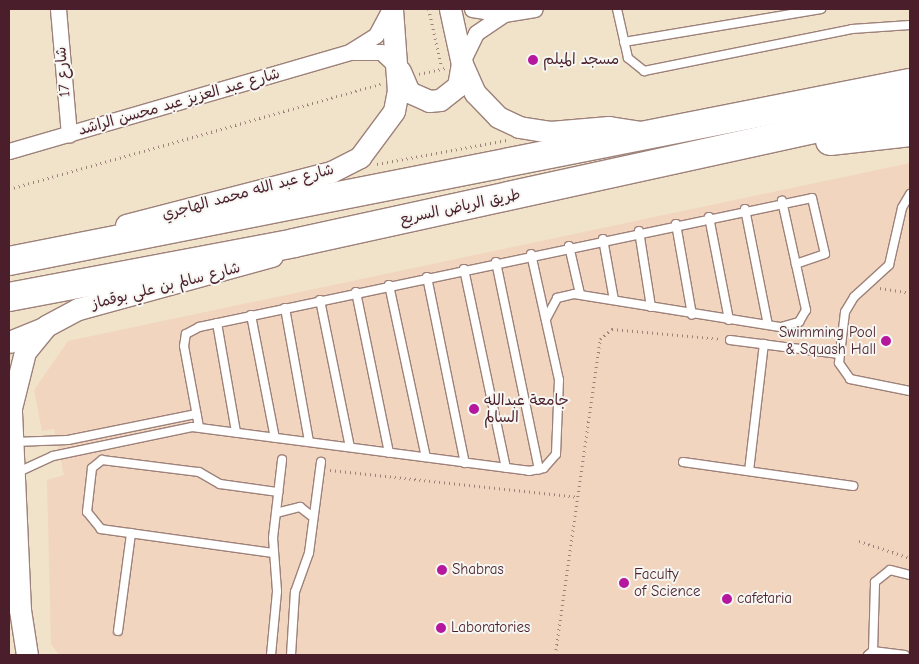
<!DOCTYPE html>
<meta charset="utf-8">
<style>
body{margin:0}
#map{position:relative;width:919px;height:664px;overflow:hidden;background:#f0e3c9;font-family:"Comic Neue","Playpen Sans Arabic",sans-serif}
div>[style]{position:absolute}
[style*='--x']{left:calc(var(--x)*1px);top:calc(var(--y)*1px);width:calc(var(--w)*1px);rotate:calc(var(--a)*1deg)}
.built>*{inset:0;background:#f2d5be}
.path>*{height:2.5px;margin-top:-1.25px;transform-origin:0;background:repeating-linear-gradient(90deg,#9d817a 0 1px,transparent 0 5px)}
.roads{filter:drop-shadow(1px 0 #9d817a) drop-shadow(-1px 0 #9d817a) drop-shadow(0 1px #9d817a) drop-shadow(0 -1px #9d817a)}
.service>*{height:8px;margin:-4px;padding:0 4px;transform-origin:4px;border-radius:4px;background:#fff}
.minor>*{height:15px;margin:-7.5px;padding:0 7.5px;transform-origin:7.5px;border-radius:7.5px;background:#fff}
.secondary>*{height:21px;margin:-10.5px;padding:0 10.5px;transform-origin:10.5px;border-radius:10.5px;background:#fff}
.motorway>*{height:28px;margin:-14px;padding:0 14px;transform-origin:14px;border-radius:14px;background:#fff}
.dots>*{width:14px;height:14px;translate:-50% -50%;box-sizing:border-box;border:2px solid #f6f6f2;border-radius:50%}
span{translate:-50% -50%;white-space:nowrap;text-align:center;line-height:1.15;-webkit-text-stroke:4px #f6f6f2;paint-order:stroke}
.poi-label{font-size:15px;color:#4a1f2b}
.left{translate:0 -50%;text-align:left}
.right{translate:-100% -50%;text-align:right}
.street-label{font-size:15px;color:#4a1f2b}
.frame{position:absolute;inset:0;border:10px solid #4a1f2b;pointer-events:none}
</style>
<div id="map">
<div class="built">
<i style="clip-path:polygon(910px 163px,910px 655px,59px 655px,51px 644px,47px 480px,64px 475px,54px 429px,42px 431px,34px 390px,68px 341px)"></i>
</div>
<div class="path">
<i style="--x:429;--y:9;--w:60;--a:77.6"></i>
<i style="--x:419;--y:74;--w:28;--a:-13"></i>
<i style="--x:377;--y:164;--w:132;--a:-10.5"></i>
<i style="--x:9;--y:189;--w:386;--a:-15.8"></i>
<i style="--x:880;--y:288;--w:30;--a:9"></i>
<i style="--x:330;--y:470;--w:248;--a:6.2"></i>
<i style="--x:859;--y:541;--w:54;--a:18.4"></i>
<i style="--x:555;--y:655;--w:319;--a:-81.9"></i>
<i style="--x:600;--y:339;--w:16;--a:-40"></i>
<i style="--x:612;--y:329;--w:109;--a:5.2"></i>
</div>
<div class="roads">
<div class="service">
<i style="--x:617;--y:9;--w:50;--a:77.3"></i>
<i style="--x:628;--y:58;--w:21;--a:39"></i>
<i style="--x:644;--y:71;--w:212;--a:-11.4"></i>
<i style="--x:852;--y:29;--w:58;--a:-3.9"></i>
<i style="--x:624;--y:42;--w:200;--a:-9.5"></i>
<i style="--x:910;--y:194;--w:16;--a:120"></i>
<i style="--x:902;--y:208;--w:58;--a:102.8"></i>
<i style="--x:889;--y:265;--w:47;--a:137.6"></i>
<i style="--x:854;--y:297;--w:17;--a:121"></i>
<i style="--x:845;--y:312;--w:51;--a:96.7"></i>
<i style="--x:839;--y:363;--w:19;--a:55"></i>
<i style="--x:850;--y:379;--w:61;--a:11.3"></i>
<i style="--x:745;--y:209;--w:118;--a:78.8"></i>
<i style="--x:709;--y:217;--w:105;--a:79"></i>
<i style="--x:676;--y:224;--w:92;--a:80"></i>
<i style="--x:639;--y:231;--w:77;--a:81"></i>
<i style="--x:603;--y:239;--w:62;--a:79.8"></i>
<i style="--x:569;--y:246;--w:49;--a:77.1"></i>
<i style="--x:496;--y:262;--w:212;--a:78.3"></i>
<i style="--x:464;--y:269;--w:203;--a:78.1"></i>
<i style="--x:427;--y:277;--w:190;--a:78.5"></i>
<i style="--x:389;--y:285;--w:176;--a:77.9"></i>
<i style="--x:356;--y:292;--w:164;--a:78.4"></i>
<i style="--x:320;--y:300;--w:150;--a:78.5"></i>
<i style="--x:285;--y:308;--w:136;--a:79.8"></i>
<i style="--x:251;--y:315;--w:125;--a:79"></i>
<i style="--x:546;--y:319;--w:24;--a:-62"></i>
<i style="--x:557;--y:298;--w:17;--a:-13"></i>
<i style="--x:574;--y:294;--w:210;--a:9.1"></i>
<i style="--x:781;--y:327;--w:19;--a:-16"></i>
<i style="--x:799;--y:322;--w:14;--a:-60"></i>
<i style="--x:806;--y:310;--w:112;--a:-102.4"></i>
<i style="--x:217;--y:323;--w:111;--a:80.1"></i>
<i style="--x:730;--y:340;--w:110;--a:7.3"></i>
<i style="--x:199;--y:427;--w:82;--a:-100.5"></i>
<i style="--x:184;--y:346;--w:12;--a:-81"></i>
<i style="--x:186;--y:334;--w:15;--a:-28"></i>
<i style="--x:199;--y:327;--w:626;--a:-11.88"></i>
<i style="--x:812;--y:198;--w:57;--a:76.9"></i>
<i style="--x:825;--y:254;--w:31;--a:161"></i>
<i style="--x:14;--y:442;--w:54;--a:-2.1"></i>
<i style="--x:68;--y:440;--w:131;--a:-11.5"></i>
<i style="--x:683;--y:462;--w:172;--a:8"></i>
<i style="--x:749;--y:471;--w:128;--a:-83.3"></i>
<i style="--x:16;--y:473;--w:41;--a:-24.7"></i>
<i style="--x:53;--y:456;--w:142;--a:-11.8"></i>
<i style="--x:192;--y:427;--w:340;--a:7.4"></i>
<i style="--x:529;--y:471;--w:15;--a:-11"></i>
<i style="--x:544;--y:468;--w:18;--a:-49"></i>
<i style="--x:556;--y:454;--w:74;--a:-87.7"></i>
<i style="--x:559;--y:380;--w:129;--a:-102.5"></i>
<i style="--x:276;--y:513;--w:25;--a:-14"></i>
<i style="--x:300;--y:507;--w:16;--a:38"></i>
<i style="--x:273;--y:553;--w:174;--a:-172.1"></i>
<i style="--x:101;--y:529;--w:22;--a:-129"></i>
<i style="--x:87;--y:512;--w:44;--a:-83.5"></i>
<i style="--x:92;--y:468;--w:13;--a:-39"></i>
<i style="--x:102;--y:460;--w:98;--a:7.1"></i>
<i style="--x:199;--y:472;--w:24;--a:30"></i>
<i style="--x:220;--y:484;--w:59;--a:7.9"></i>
<i style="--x:118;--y:631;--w:99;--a:-82.4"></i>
<i style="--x:873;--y:651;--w:69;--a:-88.3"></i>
<i style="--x:875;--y:582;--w:19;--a:-39"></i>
<i style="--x:890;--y:570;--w:21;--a:14"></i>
<i style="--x:271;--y:655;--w:64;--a:-84.6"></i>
<i style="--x:277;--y:591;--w:53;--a:-94.3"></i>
<i style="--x:273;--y:538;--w:79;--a:-83.4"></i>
<i style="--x:291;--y:655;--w:63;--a:-86.4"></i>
<i style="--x:295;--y:592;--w:41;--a:-70.3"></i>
<i style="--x:309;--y:553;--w:92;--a:-82.5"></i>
<i style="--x:868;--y:655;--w:6;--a:-39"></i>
<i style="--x:873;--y:651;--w:32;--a:7"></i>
</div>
<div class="minor">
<i style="--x:58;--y:9;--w:126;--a:85"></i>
<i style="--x:472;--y:9;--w:32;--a:9"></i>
<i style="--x:504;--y:14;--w:31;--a:-9"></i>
<i style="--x:353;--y:52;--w:28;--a:0"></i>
<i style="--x:381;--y:52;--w:23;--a:43"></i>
<i style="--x:462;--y:62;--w:32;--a:-64"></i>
<i style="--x:476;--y:33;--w:34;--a:-34"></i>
<i style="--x:9;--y:151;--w:354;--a:-16.2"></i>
<i style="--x:349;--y:52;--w:32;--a:-32"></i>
<i style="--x:376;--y:35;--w:30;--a:-62"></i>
</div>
<div class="secondary">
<i style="--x:450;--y:9;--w:56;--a:77.7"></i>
<i style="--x:462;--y:64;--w:32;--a:66"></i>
<i style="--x:475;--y:93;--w:33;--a:46"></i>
<i style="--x:498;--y:117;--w:23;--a:25"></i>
<i style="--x:519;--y:127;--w:31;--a:9"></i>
<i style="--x:550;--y:132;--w:59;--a:-4.8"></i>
<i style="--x:609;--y:127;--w:31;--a:9"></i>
<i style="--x:400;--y:71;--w:23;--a:67"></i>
<i style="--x:409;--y:92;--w:22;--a:24"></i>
<i style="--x:429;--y:101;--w:11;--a:-5"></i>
<i style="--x:440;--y:100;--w:23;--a:-38"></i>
<i style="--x:458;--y:86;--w:22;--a:-80"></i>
<i style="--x:126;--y:225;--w:212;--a:-14.5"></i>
<i style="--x:331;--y:172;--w:33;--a:-27"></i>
<i style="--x:360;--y:157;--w:57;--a:-53.5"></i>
<i style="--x:394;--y:111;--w:20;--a:-79"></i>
<i style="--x:398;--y:91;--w:82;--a:-94.2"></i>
<i style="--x:9;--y:342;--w:37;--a:-22"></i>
<i style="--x:27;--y:655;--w:46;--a:-98.8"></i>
<i style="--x:20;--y:610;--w:202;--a:-92.6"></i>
<i style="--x:11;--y:408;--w:58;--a:-76"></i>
<i style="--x:25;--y:352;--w:33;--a:-51"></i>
<i style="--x:46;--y:326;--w:36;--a:-28"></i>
<i style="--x:78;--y:309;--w:201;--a:-15.3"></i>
</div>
<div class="motorway">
<i style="--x:830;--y:141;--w:81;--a:-6.4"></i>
<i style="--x:9;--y:261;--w:918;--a:-11.18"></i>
<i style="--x:9;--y:297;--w:290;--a:-10.7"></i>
<i style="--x:294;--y:243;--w:631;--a:-12.36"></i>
</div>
</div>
<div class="dots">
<i style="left:533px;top:60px;background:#b5179e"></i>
<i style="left:886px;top:341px;background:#b5179e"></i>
<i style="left:474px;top:409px;background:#b5179e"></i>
<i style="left:442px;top:570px;background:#b5179e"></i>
<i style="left:624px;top:583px;background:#b5179e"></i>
<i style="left:727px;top:599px;background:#b5179e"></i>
<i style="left:441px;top:628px;background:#b5179e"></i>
</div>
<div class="poi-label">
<span class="left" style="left:543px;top:60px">مسجد الميلم</span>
<span class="right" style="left:876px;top:341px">Swimming Pool<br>&amp; Squash Hall</span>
<span class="left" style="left:484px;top:409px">جامعة عبدالله<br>السالم</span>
<span class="left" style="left:452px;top:570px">Shabras</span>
<span class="left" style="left:634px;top:583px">Faculty<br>of Science</span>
<span class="left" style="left:737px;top:599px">cafetaria</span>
<span class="left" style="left:451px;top:628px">Laboratories</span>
</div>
<div class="street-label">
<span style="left:63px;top:72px;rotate:-95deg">شارع 17</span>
<span style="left:179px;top:102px;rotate:-16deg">شارع عبد العزيز عبد محسن الراشد</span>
<span style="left:248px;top:192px;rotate:-15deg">شارع عبد الله محمد الهاجري</span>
<span style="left:460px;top:207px;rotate:-12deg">طريق الرياض السريع</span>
<span style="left:166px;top:286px;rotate:-14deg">شارع سالم بن علي بوقماز</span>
</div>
<div class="frame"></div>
</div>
